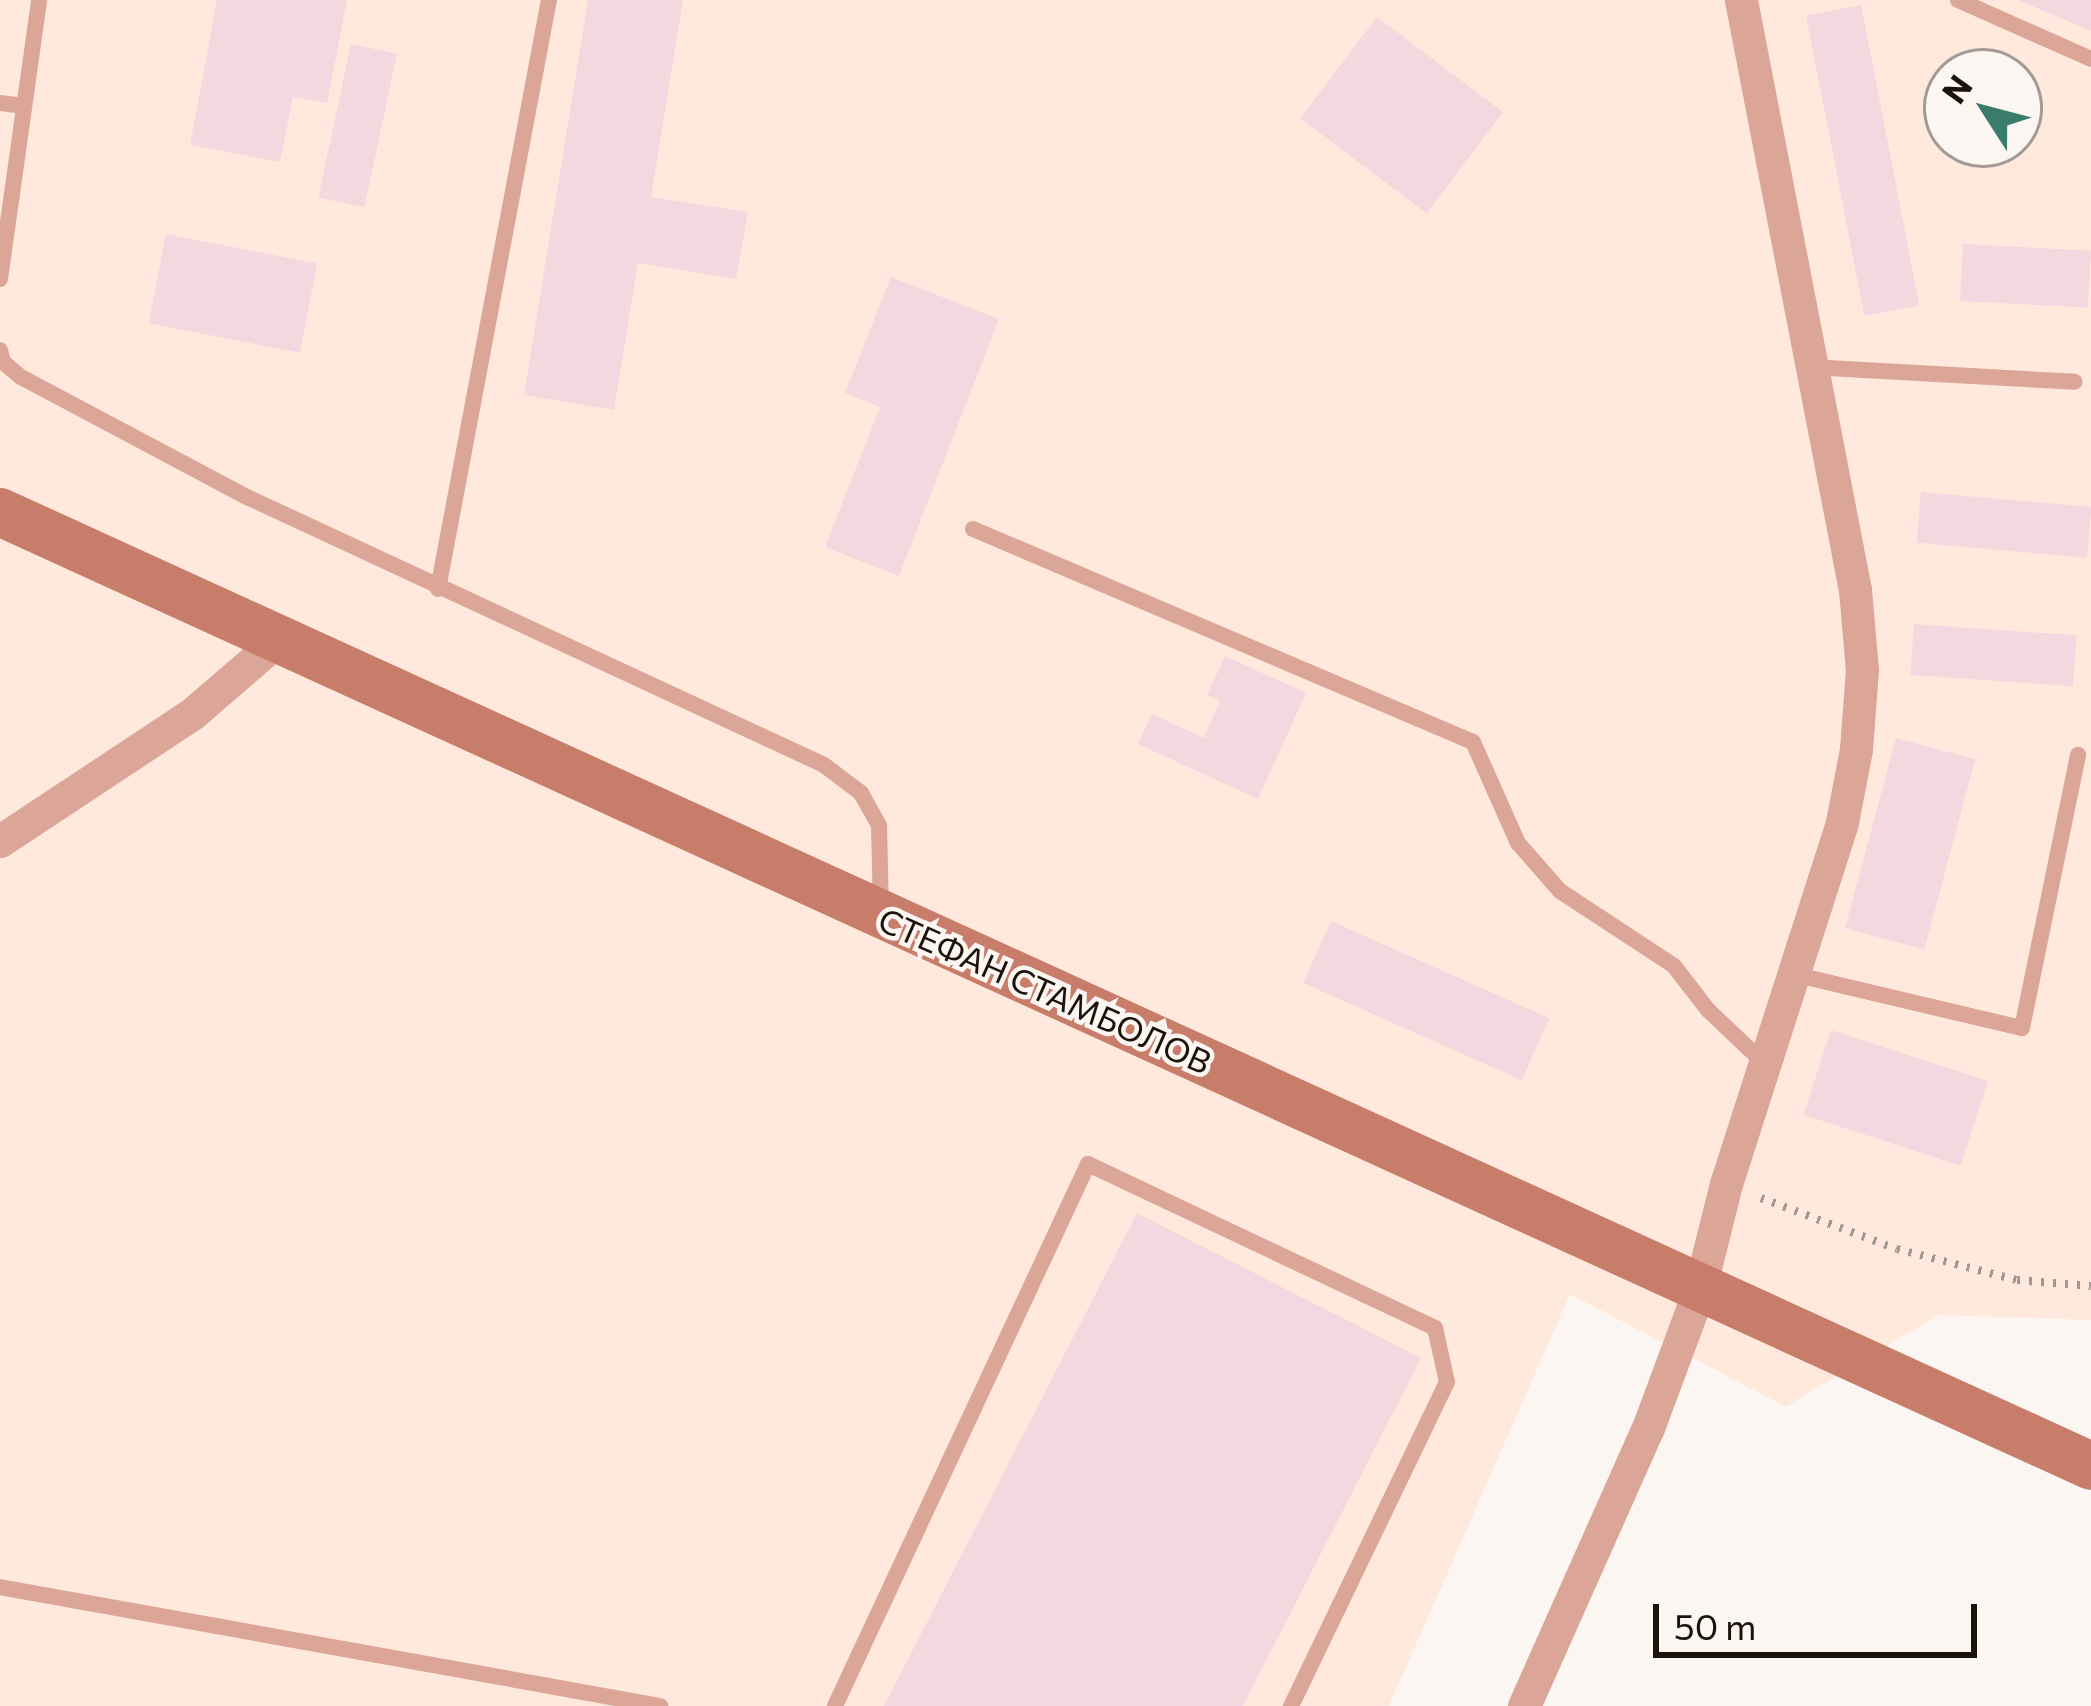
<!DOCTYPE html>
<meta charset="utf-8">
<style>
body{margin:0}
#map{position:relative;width:2091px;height:1706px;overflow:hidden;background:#fcf6f2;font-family:Commissioner,sans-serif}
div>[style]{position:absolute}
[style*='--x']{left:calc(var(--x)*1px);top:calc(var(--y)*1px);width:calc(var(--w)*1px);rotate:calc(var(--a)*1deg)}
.industrial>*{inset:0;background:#ffe9dc}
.building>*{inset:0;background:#f5d7e0;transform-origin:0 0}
.path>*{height:8px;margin-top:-4px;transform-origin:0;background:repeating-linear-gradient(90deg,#a09993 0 3px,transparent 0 12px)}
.lane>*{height:16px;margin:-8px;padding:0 8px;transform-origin:8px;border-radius:8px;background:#dba598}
.street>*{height:33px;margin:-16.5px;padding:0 16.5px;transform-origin:16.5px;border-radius:16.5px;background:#dba598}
.secondary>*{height:48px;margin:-24px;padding:0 24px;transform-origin:24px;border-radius:24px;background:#c87c6a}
span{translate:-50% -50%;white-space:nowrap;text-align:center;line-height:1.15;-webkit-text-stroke:9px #fcf6f2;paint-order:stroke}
.street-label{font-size:33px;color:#1b120a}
.north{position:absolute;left:1923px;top:48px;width:120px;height:120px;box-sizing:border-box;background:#fcf6f2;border:3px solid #a29b95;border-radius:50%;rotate:306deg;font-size:33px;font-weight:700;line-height:48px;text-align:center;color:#1b120a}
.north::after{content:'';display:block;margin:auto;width:42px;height:54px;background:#3a7c6c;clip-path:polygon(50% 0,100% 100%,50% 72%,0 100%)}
.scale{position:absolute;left:1653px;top:1604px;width:324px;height:54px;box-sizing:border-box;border:6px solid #1b120a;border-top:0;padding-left:15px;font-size:36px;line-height:42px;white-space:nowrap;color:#1b120a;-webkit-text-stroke:9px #fcf6f2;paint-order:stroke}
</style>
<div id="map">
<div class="industrial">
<i style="clip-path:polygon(evenodd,0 0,2091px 0,2091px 1320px,1938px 1315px,1786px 1407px,1570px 1294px,1389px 1706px,0 1706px,0 0,1947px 72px,2019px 72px,2019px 144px,1947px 144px,1947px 72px)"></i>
</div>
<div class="building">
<i style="clip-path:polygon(217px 0,347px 0,327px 103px,293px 97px,280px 162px,190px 145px)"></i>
<i style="clip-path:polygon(588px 0,683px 0,651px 197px,748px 212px,736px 279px,638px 263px,614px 410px,524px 395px)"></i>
<i style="clip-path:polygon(2018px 0,2091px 0,2091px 31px)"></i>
<i style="left:1861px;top:5px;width:306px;height:56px;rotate:79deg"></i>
<i style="left:1377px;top:17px;width:158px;height:127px;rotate:37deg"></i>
<i style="left:351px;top:44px;width:47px;height:157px;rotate:12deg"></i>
<i style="left:166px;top:234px;width:154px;height:91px;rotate:11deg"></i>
<i style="left:1963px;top:244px;width:128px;height:57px;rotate:3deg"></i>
<i style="clip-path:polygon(891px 277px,999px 319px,899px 576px,825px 547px,880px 407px,845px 393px)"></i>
<i style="left:1921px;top:492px;width:171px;height:51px;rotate:5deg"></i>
<i style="left:1914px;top:624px;width:163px;height:51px;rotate:4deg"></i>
<i style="clip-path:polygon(1225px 656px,1306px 693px,1258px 799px,1138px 744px,1152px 714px,1204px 738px,1220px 701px,1207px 695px)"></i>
<i style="left:1896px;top:738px;width:82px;height:197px;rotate:15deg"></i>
<i style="left:1331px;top:921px;width:239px;height:68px;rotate:24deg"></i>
<i style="left:1831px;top:1030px;width:165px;height:89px;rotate:18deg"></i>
<i style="clip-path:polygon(1137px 1213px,1421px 1358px,1243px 1706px,884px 1706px)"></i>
</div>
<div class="path">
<i style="--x:1761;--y:1198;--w:145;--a:20.6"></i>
<i style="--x:1897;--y:1249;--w:124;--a:14.5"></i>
<i style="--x:2017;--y:1280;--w:74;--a:4.6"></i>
</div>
<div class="lane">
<i style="--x:1958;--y:0;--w:145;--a:23.9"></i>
<i style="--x:0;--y:103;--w:23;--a:7"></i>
<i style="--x:0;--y:279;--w:282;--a:-82"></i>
<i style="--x:0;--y:350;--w:12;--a:76"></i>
<i style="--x:3;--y:362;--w:23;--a:40"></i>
<i style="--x:21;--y:377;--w:256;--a:28"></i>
<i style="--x:247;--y:497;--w:636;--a:24.91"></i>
<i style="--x:824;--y:765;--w:46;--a:37.1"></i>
<i style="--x:861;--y:793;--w:38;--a:61"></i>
<i style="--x:879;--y:826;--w:83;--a:88.6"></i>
<i style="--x:1810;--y:367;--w:265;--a:3.2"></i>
<i style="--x:973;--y:529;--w:543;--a:23.07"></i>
<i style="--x:1473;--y:742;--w:111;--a:66"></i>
<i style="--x:1518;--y:843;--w:64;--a:48.8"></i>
<i style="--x:1560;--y:891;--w:136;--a:33.3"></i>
<i style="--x:1674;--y:966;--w:56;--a:52.3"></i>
<i style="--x:1708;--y:1010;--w:76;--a:43.4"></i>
<i style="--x:438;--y:589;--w:599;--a:-79.33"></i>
<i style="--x:1793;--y:974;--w:235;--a:13.3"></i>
<i style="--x:2022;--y:1028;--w:279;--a:-78.4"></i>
<i style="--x:0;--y:1587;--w:671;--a:10.22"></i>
<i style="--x:835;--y:1706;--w:598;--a:-64.98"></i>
<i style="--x:1088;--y:1164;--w:384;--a:25.3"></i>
<i style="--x:1435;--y:1328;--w:55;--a:77.5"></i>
<i style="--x:1447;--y:1382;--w:360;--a:115.7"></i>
</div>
<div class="street">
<i style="--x:0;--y:841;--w:230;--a:-33.5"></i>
<i style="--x:192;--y:714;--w:115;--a:-40.8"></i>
<i style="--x:1524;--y:1706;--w:304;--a:-66"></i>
<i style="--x:1648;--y:1428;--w:149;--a:-69.6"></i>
<i style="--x:1700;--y:1288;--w:107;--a:-76"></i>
<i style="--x:1726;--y:1184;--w:380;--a:-72.2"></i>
<i style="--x:1842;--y:822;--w:74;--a:-79.1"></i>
<i style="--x:1856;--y:749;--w:79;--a:-85.7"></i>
<i style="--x:1862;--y:670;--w:80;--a:-95"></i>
<i style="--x:1855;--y:590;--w:601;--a:-100.94"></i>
</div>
<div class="secondary">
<i style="--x:0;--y:512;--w:2298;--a:24.52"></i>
</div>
<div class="street-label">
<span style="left:1045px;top:990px;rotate:24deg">СТЕФАН СТАМБОЛОВ</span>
</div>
<div class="north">N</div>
<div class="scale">50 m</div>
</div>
